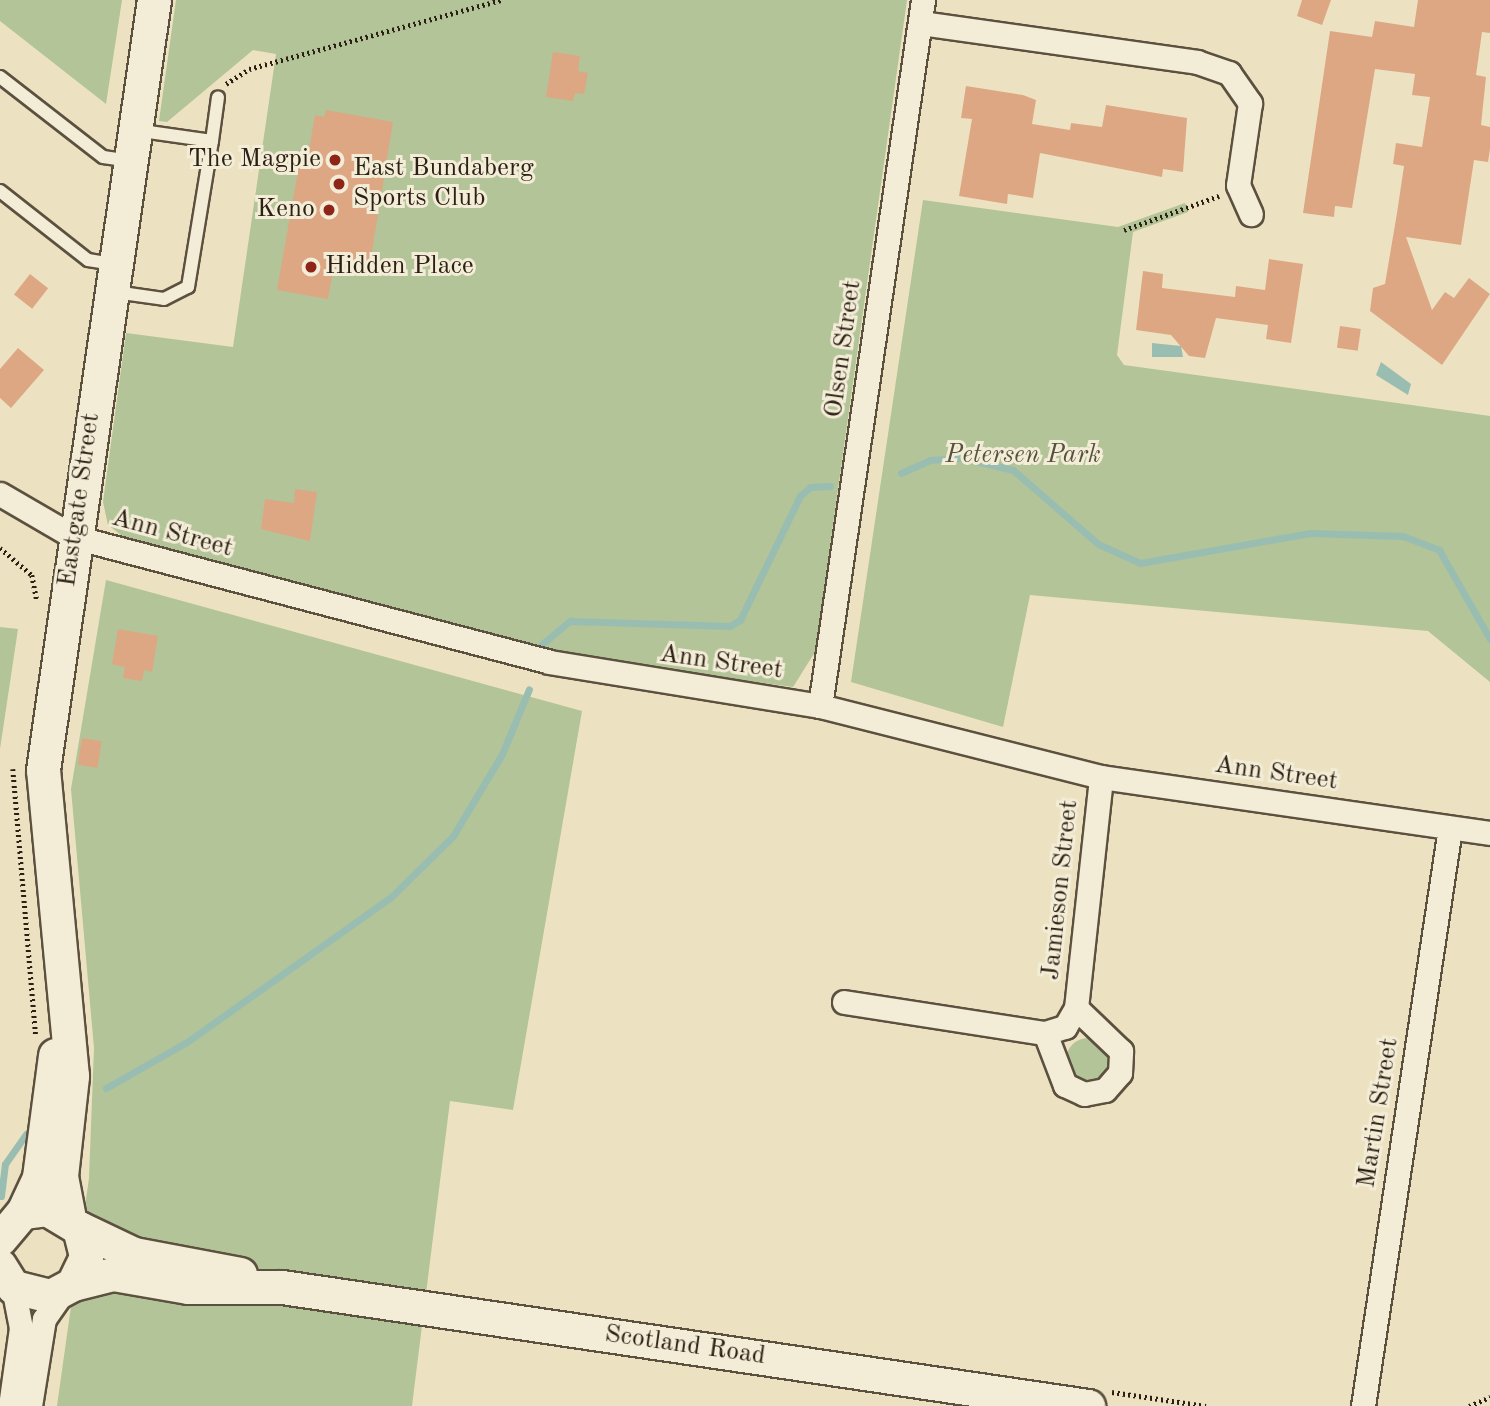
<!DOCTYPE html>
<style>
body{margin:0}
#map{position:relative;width:1490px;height:1406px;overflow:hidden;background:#ece2c1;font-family:"Old Standard TT",serif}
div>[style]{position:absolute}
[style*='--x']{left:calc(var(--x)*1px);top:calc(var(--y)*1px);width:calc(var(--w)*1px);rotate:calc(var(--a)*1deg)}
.green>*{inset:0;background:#b2c498}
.round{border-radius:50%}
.water>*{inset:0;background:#99beb1}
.stream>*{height:7px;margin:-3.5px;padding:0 3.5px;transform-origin:3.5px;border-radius:3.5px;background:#99beb1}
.building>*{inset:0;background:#dea784;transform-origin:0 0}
.path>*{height:4.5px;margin-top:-2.25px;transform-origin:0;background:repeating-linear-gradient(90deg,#2c2014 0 2px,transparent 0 5.5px)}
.roads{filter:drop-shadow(2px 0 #5c503f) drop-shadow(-2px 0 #5c503f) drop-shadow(0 2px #5c503f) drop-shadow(0 -2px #5c503f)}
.lane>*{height:12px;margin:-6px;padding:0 6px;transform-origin:6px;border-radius:6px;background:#f3ecd7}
.street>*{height:23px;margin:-11.5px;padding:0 11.5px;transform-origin:11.5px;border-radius:11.5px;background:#f3ecd7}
.secondary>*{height:33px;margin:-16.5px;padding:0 16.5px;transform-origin:16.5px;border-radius:16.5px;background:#f3ecd7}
.dots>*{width:19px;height:19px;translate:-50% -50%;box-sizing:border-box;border:4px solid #f3ecd7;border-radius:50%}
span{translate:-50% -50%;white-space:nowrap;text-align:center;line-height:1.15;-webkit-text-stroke:6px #f3ecd7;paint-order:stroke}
.poi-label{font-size:26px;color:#2c2014}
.right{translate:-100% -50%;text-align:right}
.left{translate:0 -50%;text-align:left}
.street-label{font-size:26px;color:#2c2014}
.park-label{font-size:26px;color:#54513c;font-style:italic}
</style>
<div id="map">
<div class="green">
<i style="clip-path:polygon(0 0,122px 0,106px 104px,0 21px)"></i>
<i style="clip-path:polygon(176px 0,907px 0,815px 652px,793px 687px,570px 657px,130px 542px,108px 525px,103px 502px,126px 333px,233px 347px,276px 54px,253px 50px,167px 122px,159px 121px)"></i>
<i style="clip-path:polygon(923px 200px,1118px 227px,1185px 203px,1188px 212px,1133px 232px,1117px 355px,1124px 365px,1490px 416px,1490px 682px,1428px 631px,1030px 595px,1003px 727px,851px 682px)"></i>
<i style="clip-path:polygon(106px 580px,582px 711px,513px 1110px,450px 1101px,412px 1406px,57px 1406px,89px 1178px,94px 1048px,71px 789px)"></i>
<i style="clip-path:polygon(0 627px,18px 629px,0 749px)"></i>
<i class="round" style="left:1066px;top:1038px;width:44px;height:44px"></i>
</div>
<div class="water">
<i style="clip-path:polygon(1152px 343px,1181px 346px,1183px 357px,1152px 357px)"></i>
<i style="clip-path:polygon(1381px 362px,1411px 384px,1408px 395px,1376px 375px)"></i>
</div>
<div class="stream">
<i style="--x:901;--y:473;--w:32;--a:-24"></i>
<i style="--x:930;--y:460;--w:32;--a:-4"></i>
<i style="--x:962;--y:458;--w:52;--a:13.2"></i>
<i style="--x:1013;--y:470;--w:113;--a:41"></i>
<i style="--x:1098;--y:544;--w:46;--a:24.3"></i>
<i style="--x:1140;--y:563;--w:173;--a:-10"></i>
<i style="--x:1310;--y:533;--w:93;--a:1.8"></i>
<i style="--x:1403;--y:536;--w:39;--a:21"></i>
<i style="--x:1439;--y:550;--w:103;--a:60.2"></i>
<i style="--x:541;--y:645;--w:38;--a:-40"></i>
<i style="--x:570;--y:621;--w:160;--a:1.8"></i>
<i style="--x:730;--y:626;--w:12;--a:-31"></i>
<i style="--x:740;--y:620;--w:138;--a:-64.2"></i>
<i style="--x:800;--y:496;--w:13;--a:-42"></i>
<i style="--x:810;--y:487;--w:20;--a:-3"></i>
<i style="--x:106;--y:1088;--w:93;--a:-29.6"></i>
<i style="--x:187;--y:1042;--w:250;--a:-35.4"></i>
<i style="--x:391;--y:897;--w:87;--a:-44.5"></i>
<i style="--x:453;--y:836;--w:96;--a:-59.1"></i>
<i style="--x:502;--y:754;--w:70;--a:-67.4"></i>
<i style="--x:1;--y:1196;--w:32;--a:-83"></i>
<i style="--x:5;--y:1164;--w:37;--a:-55"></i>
</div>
<div class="building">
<i style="clip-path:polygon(1302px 0,1331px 0,1322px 25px,1297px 16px)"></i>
<i style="clip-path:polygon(1418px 0,1490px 0,1490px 33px,1482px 32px,1476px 75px,1486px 77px,1481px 125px,1490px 127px,1490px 149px,1488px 162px,1474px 160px,1461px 245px,1406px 237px,1432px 310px,1445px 292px,1454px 298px,1469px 278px,1490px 294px,1442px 365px,1370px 311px,1373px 288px,1385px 284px,1397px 213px,1404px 166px,1393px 164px,1396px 143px,1422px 147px,1430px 97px,1412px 95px,1415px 74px,1375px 69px,1352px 208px,1335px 206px,1334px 217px,1303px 213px,1330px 31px,1372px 37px,1375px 21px,1414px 27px)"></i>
<i style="clip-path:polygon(553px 52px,580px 56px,578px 71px,588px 73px,584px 94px,575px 93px,573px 101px,546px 97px)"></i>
<i style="clip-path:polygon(966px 86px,1023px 95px,1036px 100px,1032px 124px,1070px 130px,1071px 123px,1102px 127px,1106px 105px,1187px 118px,1183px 172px,1163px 169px,1162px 177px,1040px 153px,1033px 198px,1008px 194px,1007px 204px,959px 196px,972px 119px,961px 118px)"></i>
<i style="clip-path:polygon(326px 110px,393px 122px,368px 276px,332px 276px,328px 299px,277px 290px,300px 160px,307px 161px,315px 115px,324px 117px)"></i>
<i style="clip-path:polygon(1269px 259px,1303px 264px,1291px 343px,1266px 339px,1268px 325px,1216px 318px,1205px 358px,1189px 356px,1171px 335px,1136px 330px,1143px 271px,1163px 274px,1162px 288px,1235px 297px,1236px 286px,1265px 290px)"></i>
<i style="left:30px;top:274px;width:23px;height:26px;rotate:38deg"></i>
<i style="left:1340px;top:326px;width:21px;height:22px;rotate:8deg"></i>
<i style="clip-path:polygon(18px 348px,44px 370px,11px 408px,0 398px,0 369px)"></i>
<i style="clip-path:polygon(295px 489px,317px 492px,310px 541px,261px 529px,265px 499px,294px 503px)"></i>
<i style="clip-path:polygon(118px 629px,158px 636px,152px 672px,144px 670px,142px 681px,123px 678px,125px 667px,112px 664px)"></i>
<i style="left:82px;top:738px;width:20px;height:27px;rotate:9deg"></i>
</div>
<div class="path">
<i style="--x:226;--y:84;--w:27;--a:-33"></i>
<i style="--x:249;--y:69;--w:261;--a:-15.3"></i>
<i style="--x:1124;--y:230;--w:101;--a:-19.7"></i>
<i style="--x:0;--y:548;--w:42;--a:40.2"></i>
<i style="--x:32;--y:575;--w:26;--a:79"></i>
<i style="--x:13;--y:769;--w:268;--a:85.1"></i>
<i style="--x:1112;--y:1392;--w:95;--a:8.5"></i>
<i style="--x:1469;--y:1406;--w:23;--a:-23"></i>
</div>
<div class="roads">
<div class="lane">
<i style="--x:0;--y:77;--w:130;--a:37.8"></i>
<i style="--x:103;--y:157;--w:27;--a:8"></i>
<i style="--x:212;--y:141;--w:44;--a:-82.2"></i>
<i style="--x:0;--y:191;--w:112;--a:38.1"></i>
<i style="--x:88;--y:260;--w:26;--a:9"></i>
<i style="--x:115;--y:292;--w:49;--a:8.1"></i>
<i style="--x:164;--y:299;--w:27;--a:-27"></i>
<i style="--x:188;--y:287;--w:148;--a:-80.7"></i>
<i style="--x:212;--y:141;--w:78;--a:-171.9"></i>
</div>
<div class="street">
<i style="--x:921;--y:23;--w:279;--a:8"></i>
<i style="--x:1197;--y:62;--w:34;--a:19"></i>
<i style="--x:1229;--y:73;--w:37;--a:55"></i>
<i style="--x:1250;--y:103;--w:83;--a:98.3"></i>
<i style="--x:1238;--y:185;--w:32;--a:66"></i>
<i style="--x:0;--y:494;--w:86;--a:30.2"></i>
<i style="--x:74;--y:537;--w:491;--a:14.7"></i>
<i style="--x:549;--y:662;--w:275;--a:9.2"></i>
<i style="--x:820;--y:706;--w:290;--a:14.2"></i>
<i style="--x:1101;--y:777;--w:393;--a:8.2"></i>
<i style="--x:820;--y:706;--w:713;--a:-81.7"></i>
<i style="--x:844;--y:1002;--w:203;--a:8.8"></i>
<i style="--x:1045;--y:1033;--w:21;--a:-17"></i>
<i style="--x:1065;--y:1027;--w:22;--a:-60"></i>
<i style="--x:1076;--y:1008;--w:232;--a:-83.8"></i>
<i style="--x:1045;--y:1033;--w:56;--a:69"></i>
<i style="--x:1065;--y:1085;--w:21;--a:25"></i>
<i style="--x:1084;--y:1094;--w:21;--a:-11"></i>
<i style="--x:1105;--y:1090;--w:23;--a:-49"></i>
<i style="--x:1120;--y:1073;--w:22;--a:-87"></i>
<i style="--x:1121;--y:1051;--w:62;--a:-136.3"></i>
<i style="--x:10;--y:1406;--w:79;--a:-82"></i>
<i style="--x:21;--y:1328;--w:42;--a:-101"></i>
<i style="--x:30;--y:1406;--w:88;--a:-80.9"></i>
<i style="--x:44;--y:1319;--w:33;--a:-55"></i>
<i style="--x:1363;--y:1406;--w:585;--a:-81.44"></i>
</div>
<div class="secondary">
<i style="--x:23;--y:1212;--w:38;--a:-65"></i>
<i style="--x:39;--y:1177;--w:123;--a:-82.5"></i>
<i style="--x:69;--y:1218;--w:43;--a:-100.8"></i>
<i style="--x:61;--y:1176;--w:101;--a:-83.7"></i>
<i style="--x:72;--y:1076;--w:307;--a:-95.4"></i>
<i style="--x:43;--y:770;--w:778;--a:-81.8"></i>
<i style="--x:79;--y:1228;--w:61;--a:25.3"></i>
<i style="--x:134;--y:1254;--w:108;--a:10.7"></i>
<i style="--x:0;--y:1239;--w:35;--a:-50"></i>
<i style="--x:23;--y:1212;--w:24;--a:-7"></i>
<i style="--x:47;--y:1209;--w:37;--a:31"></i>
<i style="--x:79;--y:1228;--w:30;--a:76"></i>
<i style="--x:86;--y:1257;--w:30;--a:116"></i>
<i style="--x:73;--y:1284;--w:26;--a:152"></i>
<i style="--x:50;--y:1296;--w:38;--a:-166"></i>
<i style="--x:13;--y:1287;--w:25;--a:-122"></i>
<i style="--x:73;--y:1284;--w:41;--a:-14"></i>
<i style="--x:113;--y:1274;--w:76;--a:9.8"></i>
<i style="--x:188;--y:1287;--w:94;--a:0"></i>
<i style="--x:282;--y:1287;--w:815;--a:8.4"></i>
</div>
</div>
<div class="dots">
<i style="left:335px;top:160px;background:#8f2418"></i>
<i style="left:339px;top:184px;background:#8f2418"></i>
<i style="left:329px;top:210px;background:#8f2418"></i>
<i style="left:311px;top:267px;background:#8f2418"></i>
</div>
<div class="poi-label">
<span class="right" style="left:321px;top:160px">The Magpie</span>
<span class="left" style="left:353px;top:184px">East Bundaberg<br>Sports Club</span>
<span class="right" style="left:315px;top:210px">Keno</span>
<span class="left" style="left:325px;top:267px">Hidden Place</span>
</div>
<div class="street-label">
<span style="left:844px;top:349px;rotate:-82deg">Olsen Street</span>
<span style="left:80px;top:500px;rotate:-82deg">Eastgate Street</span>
<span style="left:172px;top:534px;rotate:15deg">Ann Street</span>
<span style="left:721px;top:663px;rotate:8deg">Ann Street</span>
<span style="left:1276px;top:774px;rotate:8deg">Ann Street</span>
<span style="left:1061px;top:890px;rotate:-84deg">Jamieson Street</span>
<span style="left:1379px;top:1113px;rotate:-81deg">Martin Street</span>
<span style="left:685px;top:1346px;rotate:8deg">Scotland Road</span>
</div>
<div class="park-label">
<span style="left:1023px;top:456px">Petersen Park</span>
</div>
</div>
